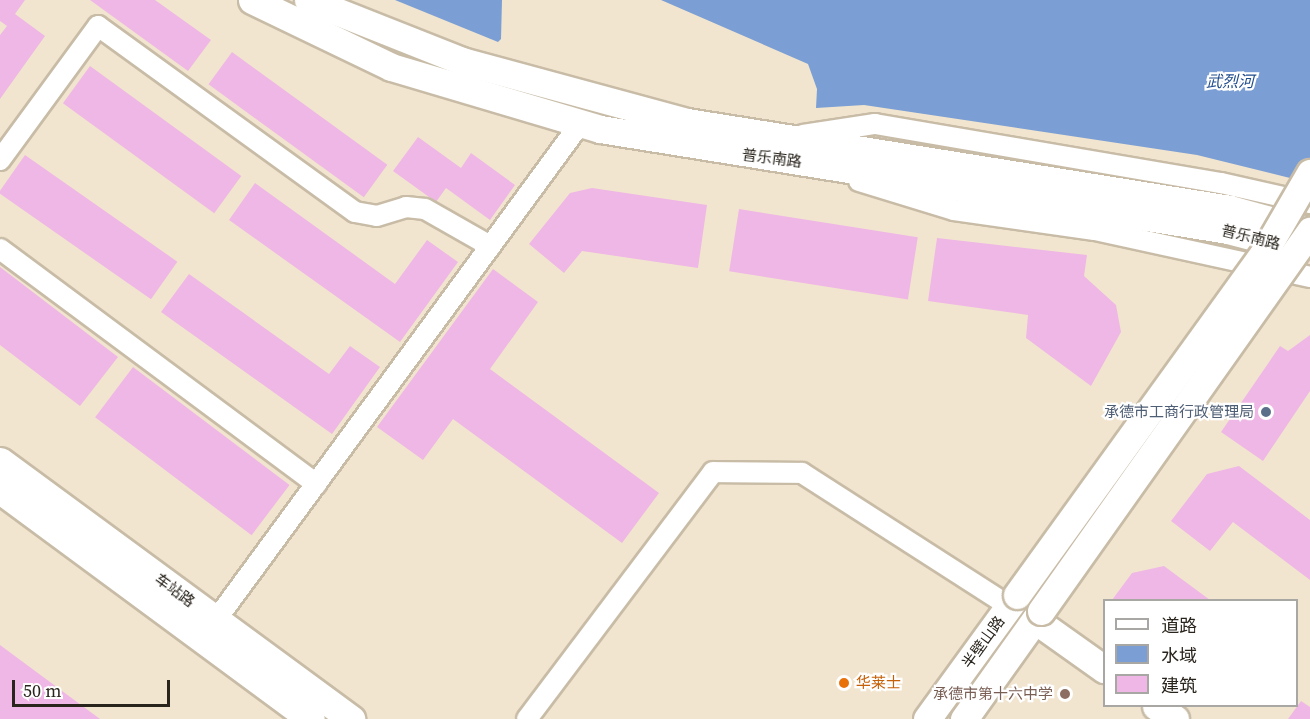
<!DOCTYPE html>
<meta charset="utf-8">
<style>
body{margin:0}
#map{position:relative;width:1310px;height:719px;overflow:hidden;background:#f2e5cf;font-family:"Source Serif 4","Noto Sans SC",serif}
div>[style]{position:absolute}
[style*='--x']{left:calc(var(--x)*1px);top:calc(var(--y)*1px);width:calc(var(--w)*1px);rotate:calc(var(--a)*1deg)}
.water>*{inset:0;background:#7b9fd4}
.building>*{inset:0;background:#efb7e5;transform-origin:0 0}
.roads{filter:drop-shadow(2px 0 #c8bca7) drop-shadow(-2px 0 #c8bca7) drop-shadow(0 2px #c8bca7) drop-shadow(0 -2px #c8bca7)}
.street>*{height:20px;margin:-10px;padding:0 10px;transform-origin:10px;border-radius:10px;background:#fff}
.secondary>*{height:27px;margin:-13.5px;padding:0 13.5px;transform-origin:13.5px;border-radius:13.5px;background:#fff}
.bridges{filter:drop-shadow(2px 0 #c8bca7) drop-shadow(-2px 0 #c8bca7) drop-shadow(0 2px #c8bca7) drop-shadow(0 -2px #c8bca7)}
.secondary-bridge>*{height:27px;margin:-13.5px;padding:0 13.5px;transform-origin:13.5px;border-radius:13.5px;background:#fff}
.dots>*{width:16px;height:16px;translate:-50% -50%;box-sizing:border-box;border:3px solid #fff;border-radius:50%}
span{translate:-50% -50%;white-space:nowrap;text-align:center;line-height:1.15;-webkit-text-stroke:4.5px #fff;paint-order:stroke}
.street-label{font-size:15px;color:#29241c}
.service-label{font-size:15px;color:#4e5e75}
.right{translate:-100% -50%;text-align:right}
.food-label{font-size:15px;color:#c56008}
.left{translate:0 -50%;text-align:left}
.education-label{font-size:15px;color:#785e54}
.water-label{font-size:16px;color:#1f4c8d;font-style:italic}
.legend{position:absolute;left:1103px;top:599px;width:195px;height:108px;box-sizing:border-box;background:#fff;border:2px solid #a9a7a4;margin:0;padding:8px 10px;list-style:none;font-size:18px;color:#29241c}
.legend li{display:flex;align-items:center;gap:12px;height:30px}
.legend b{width:30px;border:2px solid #a9a7a4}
.scale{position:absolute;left:12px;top:680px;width:158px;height:27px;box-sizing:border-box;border:3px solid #29241c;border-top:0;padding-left:8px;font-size:18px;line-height:21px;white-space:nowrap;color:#29241c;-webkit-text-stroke:4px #fff;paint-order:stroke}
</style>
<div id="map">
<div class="water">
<i style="clip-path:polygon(395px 0,502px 0,501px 39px,498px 42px)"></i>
<i style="clip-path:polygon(661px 0,1310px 0,1310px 183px,1197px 155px,864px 105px,816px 108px,817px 89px,808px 64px)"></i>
</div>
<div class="building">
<i style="clip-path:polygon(0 0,25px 0,15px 14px,45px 36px,0 99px,0 35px,7px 26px,0 21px)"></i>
<i style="clip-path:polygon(90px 0,155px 0,211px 40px,188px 71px)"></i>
<i style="left:232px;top:52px;width:192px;height:40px;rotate:36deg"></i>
<i style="left:90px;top:66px;width:187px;height:46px;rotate:36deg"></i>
<i style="clip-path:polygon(418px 137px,461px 168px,471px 153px,515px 185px,490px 220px,446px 188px,436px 202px,393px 171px)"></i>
<i style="left:25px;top:155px;width:186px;height:46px;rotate:35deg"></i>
<i style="clip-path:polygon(255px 183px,395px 284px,427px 240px,458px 262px,400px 342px,229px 220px)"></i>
<i style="clip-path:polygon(592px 188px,707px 205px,698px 268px,582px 251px,564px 273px,529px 244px,570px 193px)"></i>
<i style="left:739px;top:209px;width:181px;height:63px;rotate:9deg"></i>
<i style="clip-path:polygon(937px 238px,1087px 255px,1084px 276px,1116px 305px,1121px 332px,1091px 386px,1026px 338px,1028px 315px,928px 301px)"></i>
<i style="clip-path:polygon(0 267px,118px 357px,80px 406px,0 345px)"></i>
<i style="clip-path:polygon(493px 269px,538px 302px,490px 369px,659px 493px,622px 543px,453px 419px,423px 460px,377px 427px)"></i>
<i style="clip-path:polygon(189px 274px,329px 374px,350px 346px,380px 367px,332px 434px,161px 312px)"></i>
<i style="clip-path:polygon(1310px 335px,1310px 391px,1263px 461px,1221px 432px,1280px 346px,1288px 351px)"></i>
<i style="left:133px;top:367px;width:196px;height:63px;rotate:37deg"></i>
<i style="clip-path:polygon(1239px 466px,1310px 520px,1310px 580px,1233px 522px,1210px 551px,1171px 521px,1207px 474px)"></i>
<i style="clip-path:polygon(1164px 566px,1210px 600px,1112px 600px,1132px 573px)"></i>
<i style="clip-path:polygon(0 645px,100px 719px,0 719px)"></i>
<i style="clip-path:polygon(1301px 701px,1310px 707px,1310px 719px,1288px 719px)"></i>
</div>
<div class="roads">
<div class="street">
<i style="--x:803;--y:135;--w:73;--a:-8.7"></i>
<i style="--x:875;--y:124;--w:351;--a:9.7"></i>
<i style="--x:1221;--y:183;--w:91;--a:12.7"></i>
<i style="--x:0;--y:160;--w:166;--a:-53.8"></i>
<i style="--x:98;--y:26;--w:317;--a:35.9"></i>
<i style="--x:355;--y:212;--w:22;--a:10"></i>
<i style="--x:377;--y:216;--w:30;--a:-17"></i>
<i style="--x:406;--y:207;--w:19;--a:6"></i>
<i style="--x:425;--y:209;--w:75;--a:29.6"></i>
<i style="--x:859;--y:181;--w:99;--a:17"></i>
<i style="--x:954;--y:210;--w:142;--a:8.1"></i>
<i style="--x:1095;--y:230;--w:220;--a:12.3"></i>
<i style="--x:0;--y:249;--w:394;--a:36.6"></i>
<i style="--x:216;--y:620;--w:615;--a:-53.73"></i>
<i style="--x:527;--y:719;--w:309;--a:-53"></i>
<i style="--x:713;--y:472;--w:89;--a:0.6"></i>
<i style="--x:802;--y:473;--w:246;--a:32.7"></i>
</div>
<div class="secondary">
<i style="--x:252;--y:0;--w:154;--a:25.7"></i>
<i style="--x:391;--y:67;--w:218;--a:16.5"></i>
<i style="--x:600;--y:129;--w:636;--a:9.14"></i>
<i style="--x:1228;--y:230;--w:67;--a:14.7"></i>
<i style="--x:308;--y:0;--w:166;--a:21.6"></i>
<i style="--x:462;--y:61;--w:233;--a:15.2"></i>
<i style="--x:687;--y:122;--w:550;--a:9.1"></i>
<i style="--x:1230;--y:209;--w:83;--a:15.4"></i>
<i style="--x:0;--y:461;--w:436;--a:36.3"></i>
<i style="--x:0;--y:490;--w:386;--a:36.4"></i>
<i style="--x:1035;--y:620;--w:85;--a:35.4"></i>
<i style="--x:1156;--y:706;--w:23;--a:34"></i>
<i style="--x:927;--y:719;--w:153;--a:-54"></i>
<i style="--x:964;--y:719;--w:133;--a:-54.5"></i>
</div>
</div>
<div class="bridges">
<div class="secondary-bridge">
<i style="--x:1017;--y:595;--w:420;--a:-54.2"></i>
<i style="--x:1263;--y:254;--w:94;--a:-59.9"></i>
<i style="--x:1041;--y:611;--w:466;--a:-54.7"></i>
</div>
</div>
<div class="dots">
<i style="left:1266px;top:412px;background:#5c6f8a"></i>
<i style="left:844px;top:683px;background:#e8710a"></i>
<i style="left:1065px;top:694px;background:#8d6e63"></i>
</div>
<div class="street-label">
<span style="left:772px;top:158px;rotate:7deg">普乐南路</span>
<span style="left:1251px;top:237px;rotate:14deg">普乐南路</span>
<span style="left:175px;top:590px;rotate:36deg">车站路</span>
<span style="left:983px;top:642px;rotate:-54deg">半壁山路</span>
</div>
<div class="service-label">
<span class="right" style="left:1254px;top:412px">承德市工商行政管理局</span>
</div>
<div class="food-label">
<span class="left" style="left:856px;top:683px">华莱士</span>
</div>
<div class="education-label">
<span class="right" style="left:1053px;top:694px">承德市第十六中学</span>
</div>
<div class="water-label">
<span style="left:1230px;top:81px">武烈河</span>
</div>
<ul class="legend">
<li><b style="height:8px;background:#fff"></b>道路</li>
<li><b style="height:16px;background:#7b9fd4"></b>水域</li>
<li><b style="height:16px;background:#efb7e5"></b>建筑</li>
</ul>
<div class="scale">50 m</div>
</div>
